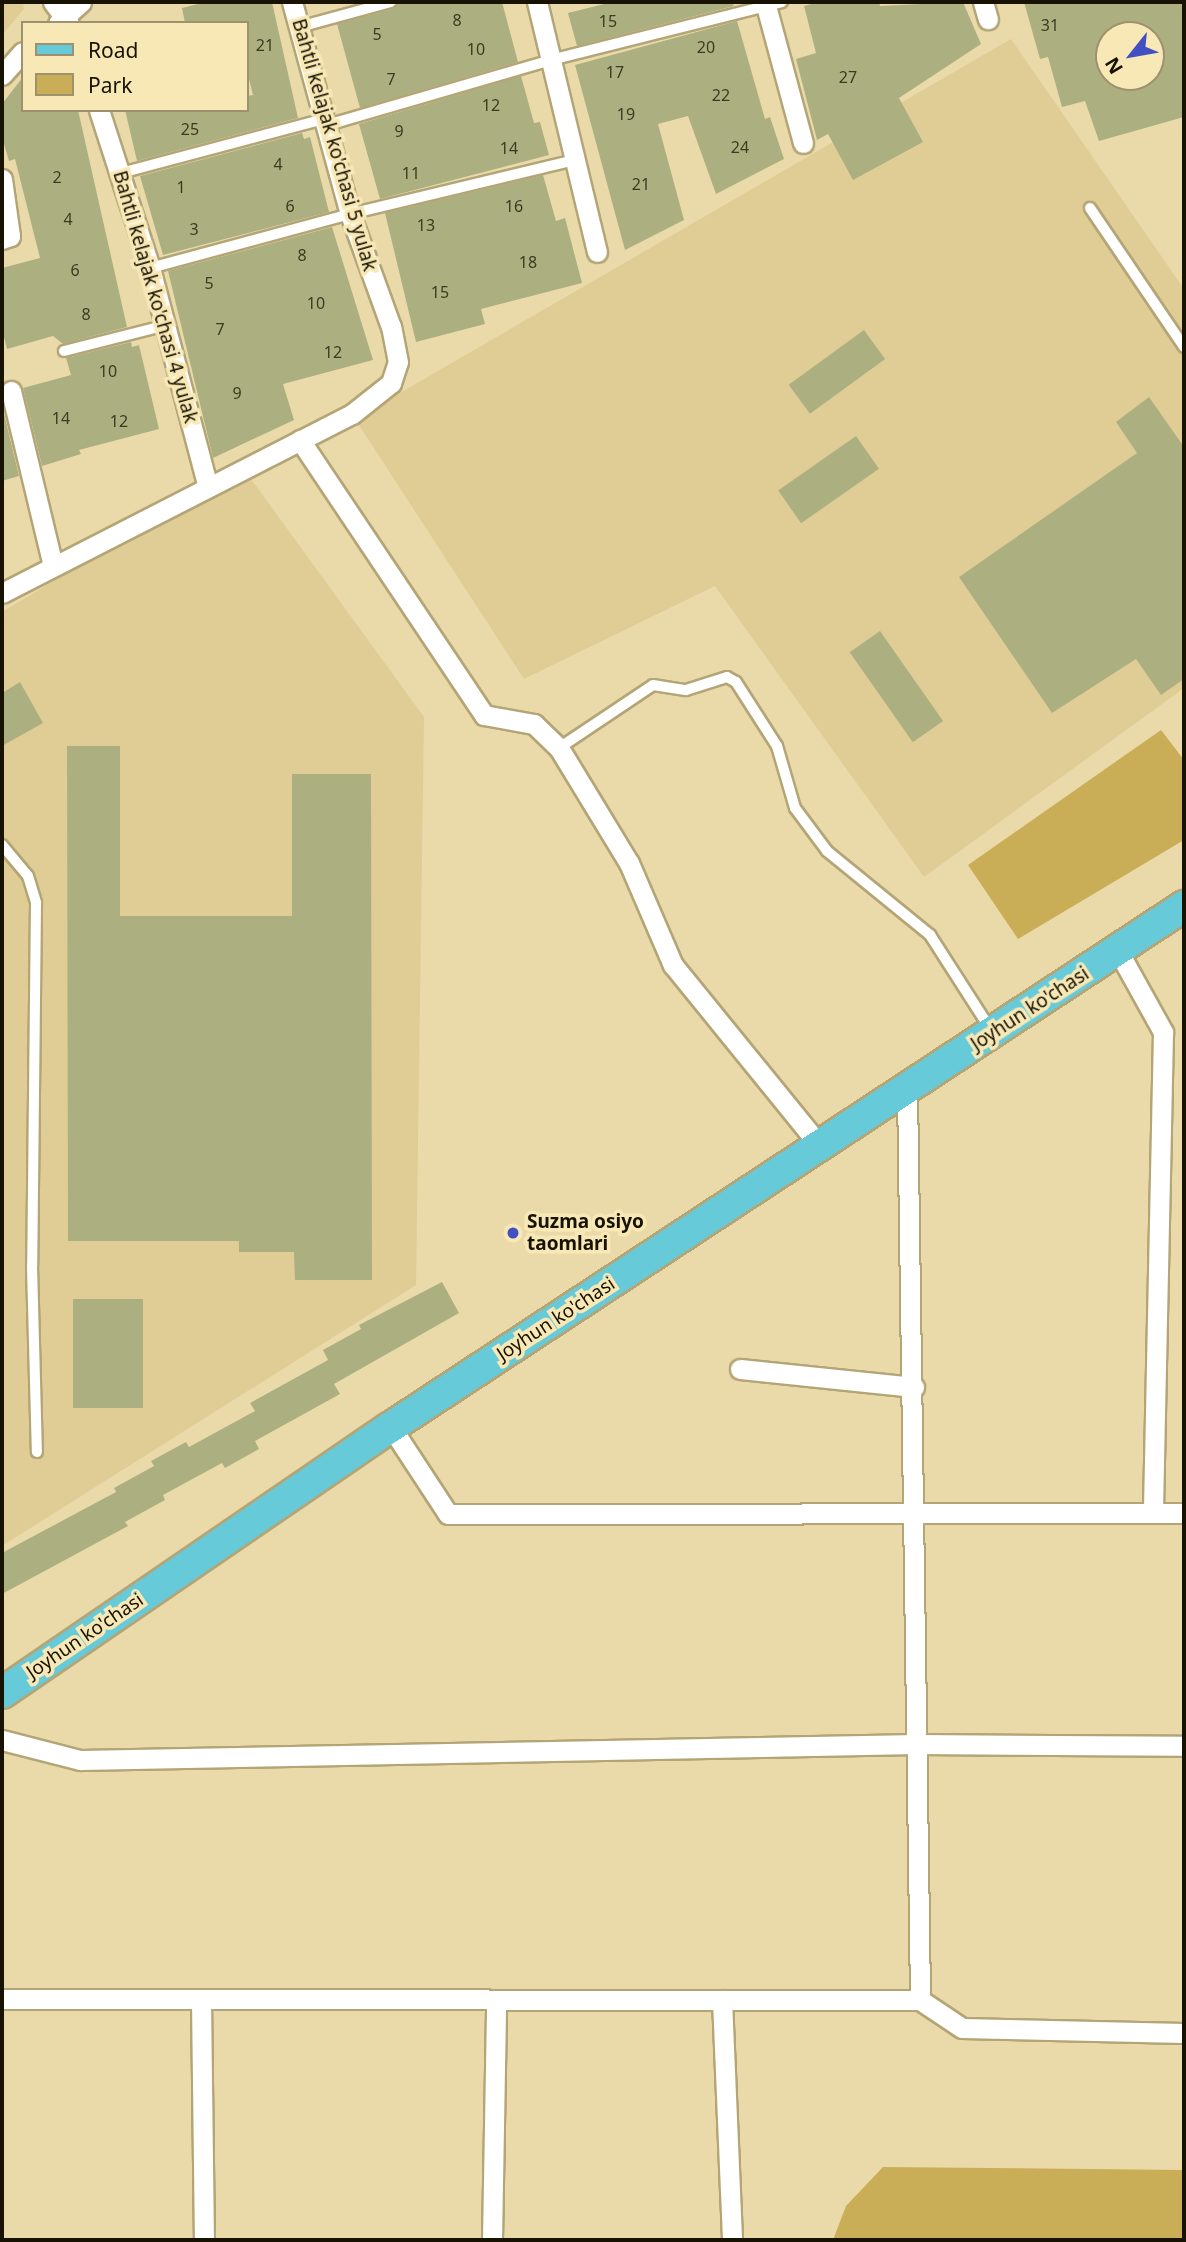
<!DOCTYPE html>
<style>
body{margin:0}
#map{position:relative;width:1186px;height:2242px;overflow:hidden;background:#eadaaa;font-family:"Noto Sans",sans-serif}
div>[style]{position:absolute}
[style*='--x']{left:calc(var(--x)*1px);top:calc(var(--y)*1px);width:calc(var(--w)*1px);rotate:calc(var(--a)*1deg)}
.built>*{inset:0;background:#dfcd95}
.green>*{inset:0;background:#c9ae57}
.building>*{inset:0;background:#acb080;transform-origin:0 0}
.roads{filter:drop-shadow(2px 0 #b4a576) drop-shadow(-2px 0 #b4a576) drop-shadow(0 2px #b4a576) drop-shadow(0 -2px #b4a576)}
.lane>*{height:10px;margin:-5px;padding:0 5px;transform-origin:5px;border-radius:5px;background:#fff}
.street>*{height:19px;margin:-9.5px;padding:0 9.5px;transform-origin:9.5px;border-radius:9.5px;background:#fff}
.primary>*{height:30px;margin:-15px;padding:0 15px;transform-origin:15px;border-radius:15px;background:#66cad9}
.dots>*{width:19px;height:19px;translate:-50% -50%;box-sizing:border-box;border:4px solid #f7e8b6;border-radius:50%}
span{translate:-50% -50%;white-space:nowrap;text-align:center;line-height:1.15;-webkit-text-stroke:7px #f7e8b6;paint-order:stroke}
.number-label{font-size:16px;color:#3d3a22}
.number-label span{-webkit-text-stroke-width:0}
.street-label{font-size:19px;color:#181202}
.poi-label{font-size:19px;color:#181202;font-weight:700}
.left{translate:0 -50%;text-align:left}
.frame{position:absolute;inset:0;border:4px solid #181202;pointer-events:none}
.legend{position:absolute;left:21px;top:21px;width:228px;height:91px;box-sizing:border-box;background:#f7e8b6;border:2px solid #9e926e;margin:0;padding:9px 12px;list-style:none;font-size:21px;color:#181202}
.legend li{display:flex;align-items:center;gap:14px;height:35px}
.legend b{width:35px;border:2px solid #9e926e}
.north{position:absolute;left:1095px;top:21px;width:70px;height:70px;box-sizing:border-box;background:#f7e8b6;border:2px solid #9e926e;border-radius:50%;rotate:239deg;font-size:19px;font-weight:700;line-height:28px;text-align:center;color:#181202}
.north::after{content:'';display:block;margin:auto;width:24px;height:32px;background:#414fc3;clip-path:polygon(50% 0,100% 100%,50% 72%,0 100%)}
</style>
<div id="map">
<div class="built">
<i style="clip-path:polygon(2px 2px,23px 2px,24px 9px,2px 35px)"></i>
<i style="clip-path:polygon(1011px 39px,1184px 289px,1184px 688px,924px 877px,715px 586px,524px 679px,355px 419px)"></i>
<i style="clip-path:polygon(243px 468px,424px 717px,416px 1285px,2px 1546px,2px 612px)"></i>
</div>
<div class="green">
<i style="clip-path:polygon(1161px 730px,1184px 760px,1184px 840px,1018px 939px,968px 865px)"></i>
<i style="clip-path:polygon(883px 2167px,1184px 2170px,1184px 2240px,833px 2240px,846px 2206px)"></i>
</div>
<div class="building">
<i style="clip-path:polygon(206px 2px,272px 2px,298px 118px,137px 161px,125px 110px,247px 110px,247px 96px,253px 95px,247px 71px,247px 23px,185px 23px,182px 8px)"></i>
<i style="clip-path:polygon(398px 2px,502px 2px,518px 62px,360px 108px,337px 24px,393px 9px)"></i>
<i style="clip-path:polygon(612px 2px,732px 2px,734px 6px,577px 46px,568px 13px)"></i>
<i style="clip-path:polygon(819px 2px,879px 2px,880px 6px,963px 2px,981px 44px,899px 98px,923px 142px,853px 180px,828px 134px,817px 140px,796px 59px,816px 53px,804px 6px)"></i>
<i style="clip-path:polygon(evenodd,1024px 2px,1184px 2px,1184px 117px,1099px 141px,1085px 101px,1062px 107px,1048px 57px,1040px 59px,1024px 2px,1109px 35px,1151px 35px,1151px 77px,1109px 77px,1104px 41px,1109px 35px)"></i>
<i style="clip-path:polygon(737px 21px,765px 119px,770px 117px,784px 159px,716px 194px,688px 116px,658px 124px,684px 220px,625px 250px,575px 65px)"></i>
<i style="clip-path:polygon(521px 76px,534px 123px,540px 122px,549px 155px,380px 199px,359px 124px)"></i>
<i style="clip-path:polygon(23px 77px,23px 110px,78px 110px,127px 327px,63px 344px,53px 336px,7px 349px,2px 329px,2px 268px,40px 258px,15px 159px,9px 161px,2px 137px,2px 104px)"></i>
<i style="clip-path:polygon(302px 133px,304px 139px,310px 137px,329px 212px,163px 255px,140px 176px)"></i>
<i style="clip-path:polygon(543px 175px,556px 221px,565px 218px,582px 283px,481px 309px,485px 324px,416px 342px,385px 213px)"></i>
<i style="clip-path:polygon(332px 227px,373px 360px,283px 384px,294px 420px,213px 458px,168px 271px)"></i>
<i style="left:864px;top:330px;width:36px;height:93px;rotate:54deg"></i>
<i style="clip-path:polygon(131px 342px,132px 347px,139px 345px,159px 429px,79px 450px,81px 454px,42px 466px,23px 388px,71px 375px,66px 358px)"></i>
<i style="clip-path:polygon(1149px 397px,1184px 447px,1184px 679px,1161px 695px,1136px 659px,1052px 713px,959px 577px,1137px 453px,1116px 422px)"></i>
<i style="clip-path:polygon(2px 405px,19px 476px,2px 481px)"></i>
<i style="left:856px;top:436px;width:40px;height:95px;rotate:55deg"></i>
<i style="left:880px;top:631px;width:110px;height:37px;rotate:55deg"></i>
<i style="clip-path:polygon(20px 682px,43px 723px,2px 746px,2px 693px)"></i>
<i style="clip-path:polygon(67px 746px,120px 746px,120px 916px,292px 916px,292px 774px,371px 774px,372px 1280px,295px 1280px,294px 1252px,239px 1252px,239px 1241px,68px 1241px)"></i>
<i style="clip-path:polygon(442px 1282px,459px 1313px,334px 1384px,340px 1394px,255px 1441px,259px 1449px,225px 1468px,222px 1463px,163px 1495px,165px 1500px,125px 1522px,128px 1526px,2px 1594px,2px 1553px,116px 1492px,114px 1488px,154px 1466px,151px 1461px,186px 1442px,189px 1447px,255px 1411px,250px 1403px,328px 1360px,323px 1350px,361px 1329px,359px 1325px)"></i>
<i style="left:143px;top:1299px;width:109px;height:70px;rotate:90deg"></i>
</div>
<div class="roads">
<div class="lane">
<i style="--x:299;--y:27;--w:95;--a:-15.2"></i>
<i style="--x:324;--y:126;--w:236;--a:-16.2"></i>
<i style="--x:551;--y:60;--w:238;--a:-14.1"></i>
<i style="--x:121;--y:173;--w:210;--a:-14.9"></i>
<i style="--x:1090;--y:208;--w:168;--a:55.9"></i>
<i style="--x:150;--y:268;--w:207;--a:-15.1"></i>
<i style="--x:350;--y:214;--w:231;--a:-13.5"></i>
<i style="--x:64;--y:351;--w:102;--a:-14.2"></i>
<i style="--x:559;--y:748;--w:113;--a:-33.8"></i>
<i style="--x:653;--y:685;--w:33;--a:9"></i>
<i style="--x:686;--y:690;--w:43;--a:-17.6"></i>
<i style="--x:727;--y:677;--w:10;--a:29"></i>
<i style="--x:736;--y:682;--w:76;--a:57.4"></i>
<i style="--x:777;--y:746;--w:65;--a:73.8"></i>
<i style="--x:795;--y:808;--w:54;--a:53.3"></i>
<i style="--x:827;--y:851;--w:133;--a:39.2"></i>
<i style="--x:930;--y:935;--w:113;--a:57.3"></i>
<i style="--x:2;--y:845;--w:40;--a:50"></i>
<i style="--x:28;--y:876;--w:28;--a:73"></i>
<i style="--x:36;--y:903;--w:363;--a:90.6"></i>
<i style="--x:32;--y:1266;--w:186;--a:88.5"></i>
</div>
<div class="street">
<i style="--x:53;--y:2;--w:26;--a:53"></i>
<i style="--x:537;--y:2;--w:257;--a:76.5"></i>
<i style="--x:765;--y:2;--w:146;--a:74.9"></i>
<i style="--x:983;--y:2;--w:18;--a:74"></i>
<i style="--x:58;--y:23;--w:31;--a:-42"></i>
<i style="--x:2;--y:75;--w:31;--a:-48"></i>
<i style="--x:99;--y:110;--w:166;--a:72.1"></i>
<i style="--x:150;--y:268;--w:223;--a:75.2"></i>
<i style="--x:2;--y:179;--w:58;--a:82"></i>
<i style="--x:10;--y:236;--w:9;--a:159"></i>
<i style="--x:11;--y:391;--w:180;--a:76.5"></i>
<i style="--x:300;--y:440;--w:331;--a:56.2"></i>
<i style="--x:484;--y:715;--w:51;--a:10.2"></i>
<i style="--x:534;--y:724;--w:35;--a:44"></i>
<i style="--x:559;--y:748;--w:135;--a:58.7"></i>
<i style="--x:629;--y:863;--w:111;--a:66.7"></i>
<i style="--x:673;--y:965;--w:233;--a:50.9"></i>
<i style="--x:2;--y:593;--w:393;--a:-27.1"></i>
<i style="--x:352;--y:414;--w:50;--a:-38.5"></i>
<i style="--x:391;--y:383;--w:22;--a:-72"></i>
<i style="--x:398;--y:362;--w:36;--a:-101"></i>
<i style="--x:391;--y:327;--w:120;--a:-109.9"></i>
<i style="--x:350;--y:214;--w:220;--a:-105.3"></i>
<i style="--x:1118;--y:951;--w:93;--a:60.9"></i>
<i style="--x:1163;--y:1032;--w:481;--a:91.2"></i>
<i style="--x:907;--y:1089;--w:911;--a:89.18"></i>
<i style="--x:740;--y:1369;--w:175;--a:5.9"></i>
<i style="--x:391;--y:1427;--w:104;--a:56.8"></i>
<i style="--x:448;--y:1514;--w:736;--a:-0.08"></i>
<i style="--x:2;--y:1740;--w:81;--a:14.4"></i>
<i style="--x:80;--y:1760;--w:837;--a:-1.1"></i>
<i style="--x:917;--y:1744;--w:267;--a:0.4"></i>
<i style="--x:2;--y:1999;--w:918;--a:0.06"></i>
<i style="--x:920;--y:2000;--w:50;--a:33.7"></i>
<i style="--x:962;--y:2028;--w:222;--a:1.3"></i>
<i style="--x:201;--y:1999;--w:241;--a:89.3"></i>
<i style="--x:722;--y:2000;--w:240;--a:87.6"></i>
<i style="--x:492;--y:2240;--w:240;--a:-89"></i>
</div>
<div class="primary">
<i style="--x:2;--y:1693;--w:471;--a:-34.4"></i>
<i style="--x:391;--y:1427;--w:949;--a:-33.3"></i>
</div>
</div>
<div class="dots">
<i style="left:513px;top:1233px;background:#414fc3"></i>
</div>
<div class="number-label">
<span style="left:457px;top:20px">8</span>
<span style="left:608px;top:21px">15</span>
<span style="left:1050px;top:25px">31</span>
<span style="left:377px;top:34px">5</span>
<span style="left:265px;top:45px">21</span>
<span style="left:706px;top:47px">20</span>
<span style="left:476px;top:49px">10</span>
<span style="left:615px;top:72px">17</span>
<span style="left:848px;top:77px">27</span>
<span style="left:391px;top:79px">7</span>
<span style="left:721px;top:95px">22</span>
<span style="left:491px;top:105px">12</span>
<span style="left:626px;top:114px">19</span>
<span style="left:190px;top:129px">25</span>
<span style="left:399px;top:131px">9</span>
<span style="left:740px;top:147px">24</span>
<span style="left:509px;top:148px">14</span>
<span style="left:278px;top:164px">4</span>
<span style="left:411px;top:173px">11</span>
<span style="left:57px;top:177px">2</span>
<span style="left:641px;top:184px">21</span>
<span style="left:181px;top:187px">1</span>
<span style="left:290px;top:206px">6</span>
<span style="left:514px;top:206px">16</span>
<span style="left:68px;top:219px">4</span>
<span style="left:426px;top:225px">13</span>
<span style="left:194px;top:229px">3</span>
<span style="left:302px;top:255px">8</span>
<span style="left:528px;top:262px">18</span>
<span style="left:75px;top:270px">6</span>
<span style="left:209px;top:283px">5</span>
<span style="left:440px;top:292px">15</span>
<span style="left:316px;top:303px">10</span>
<span style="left:86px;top:314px">8</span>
<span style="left:220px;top:329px">7</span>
<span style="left:333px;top:352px">12</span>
<span style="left:108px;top:371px">10</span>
<span style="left:237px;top:393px">9</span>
<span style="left:61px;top:418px">14</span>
<span style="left:119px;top:421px">12</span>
</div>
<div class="street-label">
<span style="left:334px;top:145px;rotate:74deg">Bahtli kelajak ko'chasi 5 yulak</span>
<span style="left:155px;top:297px;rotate:74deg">Bahtli kelajak ko'chasi 4 yulak</span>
<span style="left:1030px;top:1009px;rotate:-33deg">Joyhun ko'chasi</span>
<span style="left:556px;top:1319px;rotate:-33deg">Joyhun ko'chasi</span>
<span style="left:85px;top:1636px;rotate:-34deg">Joyhun ko'chasi</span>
</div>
<div class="poi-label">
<span class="left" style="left:527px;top:1233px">Suzma osiyo<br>taomlari</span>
</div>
<div class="frame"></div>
<ul class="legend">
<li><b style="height:9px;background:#66cad9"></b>Road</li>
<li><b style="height:19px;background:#c9ae57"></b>Park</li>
</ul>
<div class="north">N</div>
</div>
